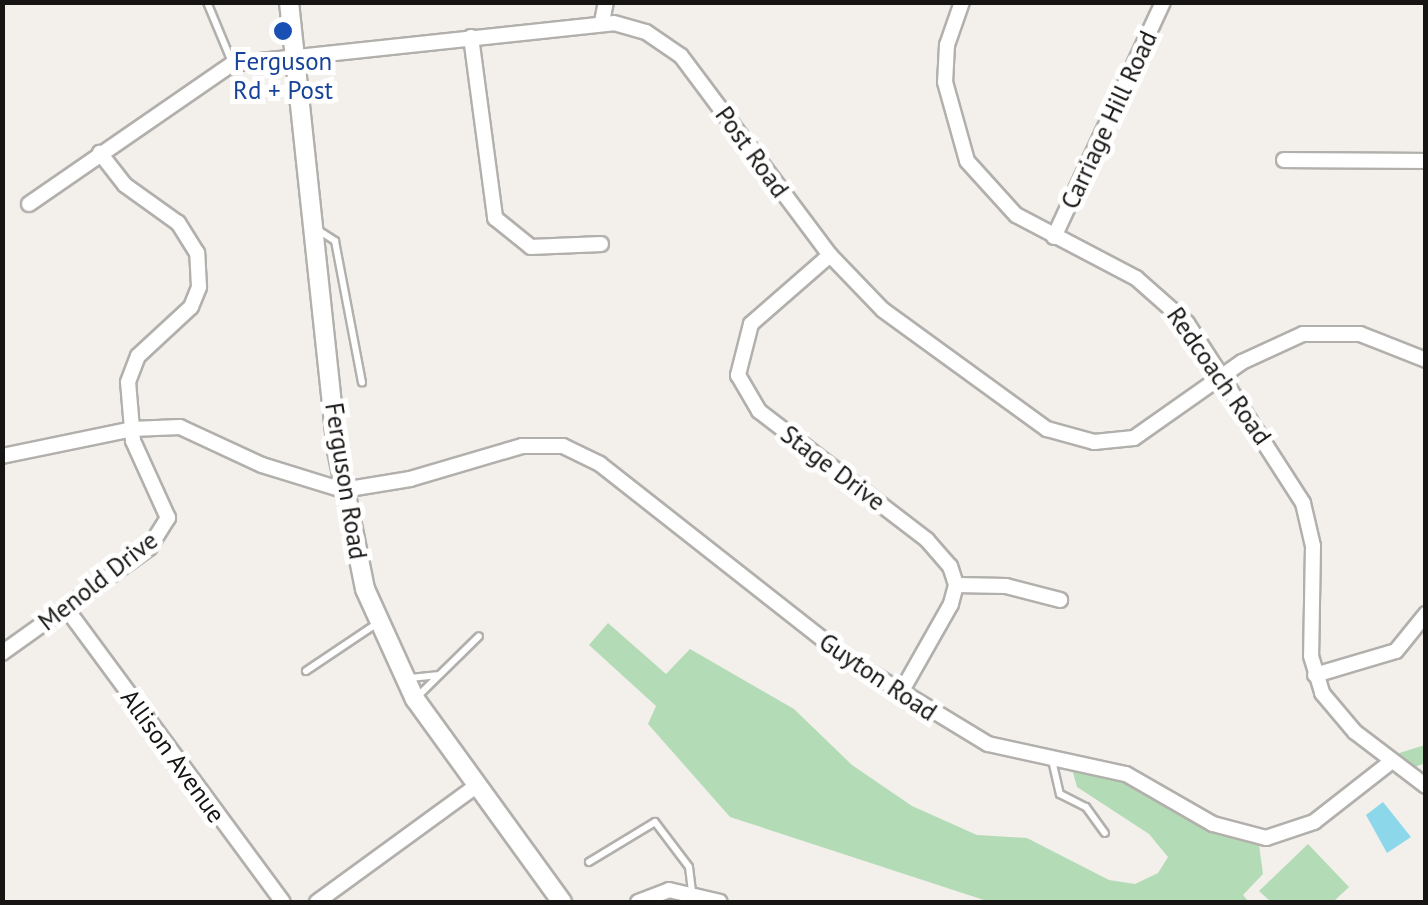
<!DOCTYPE html>
<style>
body{margin:0}
#map{position:relative;width:1428px;height:905px;overflow:hidden;background:#f3f0ec;font-family:"PT Sans",sans-serif}
div>[style]{position:absolute}
[style*='--x']{left:calc(var(--x)*1px);top:calc(var(--y)*1px);width:calc(var(--w)*1px);rotate:calc(var(--a)*1deg)}
.green>*{inset:0;background:#b3dcb6}
.water>*{inset:0;background:#8cd8ea}
.roads{filter:drop-shadow(2px 0 #b2b0ac) drop-shadow(-2px 0 #b2b0ac) drop-shadow(0 2px #b2b0ac) drop-shadow(0 -2px #b2b0ac)}
.service>*{height:6px;margin:-3px;padding:0 3px;transform-origin:3px;border-radius:3px;background:#fff}
.minor>*{height:14px;margin:-7px;padding:0 7px;transform-origin:7px;border-radius:7px;background:#fff}
.tertiary>*{height:18px;margin:-9px;padding:0 9px;transform-origin:9px;border-radius:9px;background:#fff}
.dots>*{width:28px;height:28px;translate:-50% -50%;box-sizing:border-box;border:5px solid #fff;border-radius:50%}
span{translate:-50% -50%;white-space:nowrap;text-align:center;line-height:1.15;-webkit-text-stroke:10px #fff;paint-order:stroke}
.transit-label{font-size:25px;color:#164399}
.street-label{font-size:25px;color:#161513}
.frame{position:absolute;inset:0;border:5px solid #161513;pointer-events:none}
</style>
<div id="map">
<div class="green">
<i style="clip-path:polygon(608px 623px,666px 674px,690px 649px,794px 709px,852px 765px,912px 806px,977px 835px,1027px 838px,1109px 880px,1135px 884px,1158px 873px,1168px 857px,1149px 834px,1077px 787px,1070px 762px,1092px 765px,1199px 817px,1258px 837px,1263px 874px,1243px 895px,1249px 902px,990px 902px,730px 817px,648px 724px,656px 706px,589px 645px)"></i>
<i style="clip-path:polygon(1425px 745px,1425px 763px,1415px 767px,1396px 754px)"></i>
<i style="clip-path:polygon(1308px 844px,1349px 887px,1333px 902px,1271px 902px,1259px 891px)"></i>
</div>
<div class="water">
<i style="clip-path:polygon(1383px 802px,1411px 837px,1387px 853px,1366px 815px)"></i>
</div>
<div class="roads">
<div class="service">
<i style="--x:207;--y:2;--w:65;--a:67.4"></i>
<i style="--x:315;--y:228;--w:24;--a:33"></i>
<i style="--x:335;--y:241;--w:144;--a:79.2"></i>
<i style="--x:306;--y:671;--w:84;--a:-33.9"></i>
<i style="--x:410;--y:678;--w:27;--a:-6"></i>
<i style="--x:416;--y:698;--w:88;--a:-44.5"></i>
<i style="--x:1052;--y:760;--w:35;--a:77"></i>
<i style="--x:1060;--y:794;--w:29;--a:27"></i>
<i style="--x:1086;--y:807;--w:32;--a:54"></i>
<i style="--x:589;--y:862;--w:77;--a:-31.2"></i>
<i style="--x:655;--y:822;--w:56;--a:52.9"></i>
<i style="--x:689;--y:867;--w:26;--a:83"></i>
</div>
<div class="minor">
<i style="--x:962;--y:2;--w:46;--a:109.2"></i>
<i style="--x:947;--y:45;--w:37;--a:93"></i>
<i style="--x:945;--y:82;--w:82;--a:74.4"></i>
<i style="--x:967;--y:161;--w:73;--a:47.8"></i>
<i style="--x:1016;--y:215;--w:136;--a:27.7"></i>
<i style="--x:1136;--y:278;--w:68;--a:41.4"></i>
<i style="--x:1187;--y:323;--w:214;--a:57.2"></i>
<i style="--x:1303;--y:503;--w:44;--a:76.9"></i>
<i style="--x:1313;--y:546;--w:110;--a:91"></i>
<i style="--x:1311;--y:656;--w:39;--a:73"></i>
<i style="--x:1322;--y:693;--w:51;--a:49.8"></i>
<i style="--x:1355;--y:732;--w:89;--a:37.3"></i>
<i style="--x:602;--y:22;--w:20;--a:-79"></i>
<i style="--x:471;--y:37;--w:183;--a:82.4"></i>
<i style="--x:495;--y:218;--w:46;--a:38.9"></i>
<i style="--x:531;--y:247;--w:70;--a:-2.5"></i>
<i style="--x:1284;--y:160;--w:142;--a:0.4"></i>
<i style="--x:29;--y:204;--w:247;--a:-34.6"></i>
<i style="--x:232;--y:64;--w:384;--a:-6.1"></i>
<i style="--x:614;--y:23;--w:33;--a:16"></i>
<i style="--x:646;--y:32;--w:42;--a:34.4"></i>
<i style="--x:681;--y:56;--w:249;--a:53.2"></i>
<i style="--x:830;--y:255;--w:76;--a:46.1"></i>
<i style="--x:883;--y:310;--w:203;--a:36"></i>
<i style="--x:1047;--y:429;--w:49;--a:15.5"></i>
<i style="--x:1094;--y:442;--w:40;--a:-5.7"></i>
<i style="--x:1134;--y:438;--w:132;--a:-35.1"></i>
<i style="--x:1242;--y:362;--w:67;--a:-24.7"></i>
<i style="--x:1303;--y:334;--w:57;--a:0"></i>
<i style="--x:1360;--y:334;--w:71;--a:21.5"></i>
<i style="--x:1054;--y:237;--w:259;--a:-65.1"></i>
<i style="--x:830;--y:255;--w:105;--a:138.9"></i>
<i style="--x:751;--y:324;--w:53;--a:104.3"></i>
<i style="--x:738;--y:375;--w:42;--a:59.7"></i>
<i style="--x:759;--y:411;--w:212;--a:37.5"></i>
<i style="--x:927;--y:540;--w:35;--a:49"></i>
<i style="--x:950;--y:566;--w:20;--a:72"></i>
<i style="--x:956;--y:585;--w:20;--a:105"></i>
<i style="--x:951;--y:604;--w:103;--a:119.5"></i>
<i style="--x:2;--y:456;--w:133;--a:-11.7"></i>
<i style="--x:132;--y:429;--w:48;--a:-2.4"></i>
<i style="--x:180;--y:427;--w:90;--a:24.9"></i>
<i style="--x:262;--y:465;--w:85;--a:17.2"></i>
<i style="--x:343;--y:490;--w:68;--a:-9.3"></i>
<i style="--x:410;--y:479;--w:117;--a:-16.4"></i>
<i style="--x:522;--y:446;--w:41;--a:0"></i>
<i style="--x:563;--y:446;--w:41;--a:25.9"></i>
<i style="--x:600;--y:464;--w:312;--a:38.2"></i>
<i style="--x:845;--y:657;--w:167;--a:31.3"></i>
<i style="--x:988;--y:744;--w:141;--a:12.3"></i>
<i style="--x:1126;--y:774;--w:100;--a:29.9"></i>
<i style="--x:1213;--y:824;--w:55;--a:14.8"></i>
<i style="--x:1266;--y:838;--w:51;--a:-18.4"></i>
<i style="--x:1314;--y:822;--w:99;--a:-38"></i>
<i style="--x:956;--y:585;--w:50;--a:1.1"></i>
<i style="--x:1006;--y:586;--w:56;--a:14.5"></i>
<i style="--x:66;--y:608;--w:365;--a:53.6"></i>
<i style="--x:2;--y:653;--w:181;--a:-35.5"></i>
<i style="--x:149;--y:548;--w:36;--a:-58"></i>
<i style="--x:168;--y:518;--w:85;--a:-114.4"></i>
<i style="--x:133;--y:441;--w:59;--a:-94.8"></i>
<i style="--x:128;--y:382;--w:28;--a:-69"></i>
<i style="--x:138;--y:356;--w:72;--a:-42.8"></i>
<i style="--x:191;--y:307;--w:22;--a:-68"></i>
<i style="--x:199;--y:287;--w:34;--a:-93"></i>
<i style="--x:197;--y:253;--w:36;--a:-122"></i>
<i style="--x:178;--y:223;--w:65;--a:-144.4"></i>
<i style="--x:125;--y:185;--w:41;--a:-128"></i>
<i style="--x:1315;--y:675;--w:84;--a:-16.5"></i>
<i style="--x:1396;--y:651;--w:48;--a:-51"></i>
<i style="--x:317;--y:902;--w:197;--a:-36.1"></i>
<i style="--x:638;--y:902;--w:33;--a:-21"></i>
<i style="--x:669;--y:890;--w:52;--a:13.2"></i>
</div>
<div class="tertiary">
<i style="--x:289;--y:2;--w:451;--a:83.9"></i>
<i style="--x:337;--y:450;--w:142;--a:78.6"></i>
<i style="--x:365;--y:589;--w:121;--a:65.6"></i>
<i style="--x:415;--y:699;--w:251;--a:54.1"></i>
</div>
</div>
<div class="dots">
<i style="left:283px;top:31px;background:#1a4fb4"></i>
</div>
<div class="transit-label">
<span style="left:283px;top:76px">Ferguson<br>Rd + Post</span>
</div>
<div class="street-label">
<span style="left:1109px;top:120px;rotate:-65deg">Carriage Hill Road</span>
<span style="left:752px;top:152px;rotate:54deg">Post Road</span>
<span style="left:1219px;top:376px;rotate:55deg">Redcoach Road</span>
<span style="left:833px;top:468px;rotate:37deg">Stage Drive</span>
<span style="left:346px;top:481px;rotate:81deg">Ferguson Road</span>
<span style="left:98px;top:581px;rotate:-38deg">Menold Drive</span>
<span style="left:878px;top:677px;rotate:34deg">Guyton Road</span>
<span style="left:173px;top:756px;rotate:54deg">Allison Avenue</span>
</div>
<div class="frame"></div>
</div>
